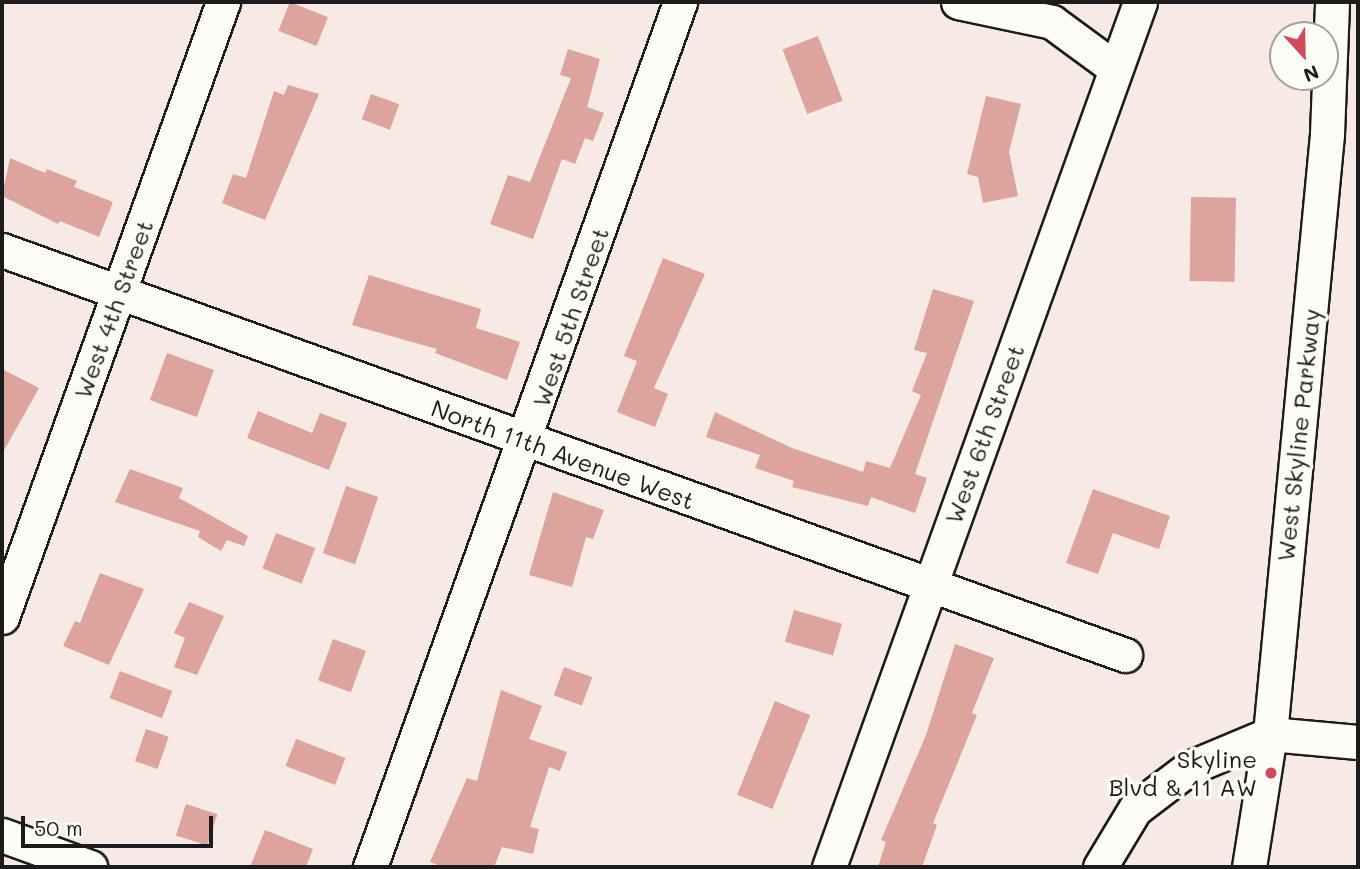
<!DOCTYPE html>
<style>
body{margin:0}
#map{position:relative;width:1360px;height:869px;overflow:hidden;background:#f7eae5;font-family:Mali,sans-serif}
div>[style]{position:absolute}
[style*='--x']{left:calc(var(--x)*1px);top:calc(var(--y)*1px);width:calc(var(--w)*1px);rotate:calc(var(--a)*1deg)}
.building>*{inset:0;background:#dda39d;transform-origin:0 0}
.roads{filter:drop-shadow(2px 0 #1c1c1c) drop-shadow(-2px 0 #1c1c1c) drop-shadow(0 2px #1c1c1c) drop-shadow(0 -2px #1c1c1c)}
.minor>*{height:33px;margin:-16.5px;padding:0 16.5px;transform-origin:16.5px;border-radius:16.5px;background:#fdfcf7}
.dots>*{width:19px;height:19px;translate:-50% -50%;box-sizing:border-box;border:4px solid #fdfcf7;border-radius:50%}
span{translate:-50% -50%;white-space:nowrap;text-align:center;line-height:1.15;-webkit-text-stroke:7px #fdfcf7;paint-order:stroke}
.street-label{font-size:24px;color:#1c1c1c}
.poi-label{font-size:24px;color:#1c1c1c}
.right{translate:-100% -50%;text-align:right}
.frame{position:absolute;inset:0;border:4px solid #1c1c1c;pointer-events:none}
.north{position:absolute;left:1269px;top:21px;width:70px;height:70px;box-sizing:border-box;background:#fdfcf7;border:2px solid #a3a29f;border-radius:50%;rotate:158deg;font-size:19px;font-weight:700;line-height:28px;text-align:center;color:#1c1c1c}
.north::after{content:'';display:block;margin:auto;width:24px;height:32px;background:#d1495b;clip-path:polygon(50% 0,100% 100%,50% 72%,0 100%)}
.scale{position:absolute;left:21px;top:816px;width:192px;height:32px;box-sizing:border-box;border:4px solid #1c1c1c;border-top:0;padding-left:9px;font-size:21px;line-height:24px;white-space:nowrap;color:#1c1c1c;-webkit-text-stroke:5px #fdfcf7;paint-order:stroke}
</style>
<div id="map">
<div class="building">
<i style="left:290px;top:2px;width:41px;height:31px;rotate:22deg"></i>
<i style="left:818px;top:36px;width:69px;height:38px;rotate:69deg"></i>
<i style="clip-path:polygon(568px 49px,600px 59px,587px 107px,604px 113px,593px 141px,585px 138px,575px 164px,562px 159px,533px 239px,490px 224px,508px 175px,530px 182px,571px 78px,560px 75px)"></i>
<i style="clip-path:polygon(288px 85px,319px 94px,265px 220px,222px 203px,233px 174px,246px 178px,274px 91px,284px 95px)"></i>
<i style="left:371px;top:94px;width:30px;height:27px;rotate:20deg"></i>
<i style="clip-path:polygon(986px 96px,1021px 104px,1009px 152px,1018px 196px,983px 203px,978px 177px,967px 174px)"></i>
<i style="clip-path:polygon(10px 158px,45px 173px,47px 169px,77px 181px,74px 187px,113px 202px,99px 237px,60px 221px,58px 224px,2px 196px)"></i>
<i style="left:1191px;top:197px;width:45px;height:84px;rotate:1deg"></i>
<i style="clip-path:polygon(663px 258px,705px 274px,654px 388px,668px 394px,655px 427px,617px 412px,637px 361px,624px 356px)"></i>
<i style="clip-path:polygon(369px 275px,481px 309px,476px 328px,520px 342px,507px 380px,435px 353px,437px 349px,352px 325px)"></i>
<i style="clip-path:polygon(933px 289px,974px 301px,915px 474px,927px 478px,915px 513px,871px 497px,868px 506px,792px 487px,794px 481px,755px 468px,760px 455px,706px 437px,715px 412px,792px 448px,863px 472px,866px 461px,890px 468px,921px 395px,912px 391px,927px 353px,914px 350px)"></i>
<i style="left:167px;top:353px;width:50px;height:50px;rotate:20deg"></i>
<i style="clip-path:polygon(2px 369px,39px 388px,2px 454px)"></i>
<i style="clip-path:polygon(258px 411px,312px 433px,320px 413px,347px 423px,329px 470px,247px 438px)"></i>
<i style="clip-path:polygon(130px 469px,183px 488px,179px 498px,248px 536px,244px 546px,227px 540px,221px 551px,198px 537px,200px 531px,115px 502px)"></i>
<i style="left:346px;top:486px;width:34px;height:71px;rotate:19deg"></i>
<i style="clip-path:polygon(1093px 489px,1170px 516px,1159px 549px,1113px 533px,1098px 574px,1066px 563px)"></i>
<i style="clip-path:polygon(553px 492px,604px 510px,593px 539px,586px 537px,572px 587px,529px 575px)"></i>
<i style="left:276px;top:533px;width:42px;height:38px;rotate:21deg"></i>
<i style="clip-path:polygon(100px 573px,144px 589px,109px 665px,63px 646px,75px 621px,80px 623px)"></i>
<i style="clip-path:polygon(189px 602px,224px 616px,197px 675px,174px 667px,185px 638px,174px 633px)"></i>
<i style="left:794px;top:610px;width:50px;height:33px;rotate:16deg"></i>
<i style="left:333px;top:639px;width:35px;height:44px;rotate:20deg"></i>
<i style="clip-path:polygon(955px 644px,994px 658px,972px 713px,977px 715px,933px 823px,937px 825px,922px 867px,878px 867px,886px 842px,881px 840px,926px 735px)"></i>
<i style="left:564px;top:667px;width:30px;height:30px;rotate:20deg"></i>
<i style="left:120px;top:671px;width:56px;height:29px;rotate:21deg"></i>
<i style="clip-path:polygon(501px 690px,542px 706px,529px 739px,567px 752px,560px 771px,549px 767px,530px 827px,539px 829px,533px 854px,502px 847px,494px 867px,443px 867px,430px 862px,467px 778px,477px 781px)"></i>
<i style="left:775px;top:701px;width:38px;height:101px;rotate:22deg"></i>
<i style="left:146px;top:729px;width:24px;height:34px;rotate:19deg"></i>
<i style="left:296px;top:739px;width:53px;height:29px;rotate:21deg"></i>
<i style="left:186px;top:804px;width:33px;height:33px;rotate:18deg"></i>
<i style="clip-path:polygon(265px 830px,313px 849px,306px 867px,250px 867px)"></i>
</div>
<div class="roads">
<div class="minor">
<i style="--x:958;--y:2;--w:96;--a:12"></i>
<i style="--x:1052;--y:22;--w:79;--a:36.3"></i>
<i style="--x:2;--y:250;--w:1194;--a:19.83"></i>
<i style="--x:2;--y:617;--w:654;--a:-70.23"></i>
<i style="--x:2;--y:835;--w:94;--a:20"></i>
<i style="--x:370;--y:867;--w:919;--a:-70.28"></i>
<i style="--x:829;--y:867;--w:919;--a:-70.22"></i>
<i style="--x:1100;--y:867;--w:68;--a:-58.9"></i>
<i style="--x:1135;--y:809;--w:68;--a:-37.2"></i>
<i style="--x:1189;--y:768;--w:88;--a:-22.8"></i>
<i style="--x:1270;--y:734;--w:88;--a:5.2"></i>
<i style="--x:1249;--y:867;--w:135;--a:-81"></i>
<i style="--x:1270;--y:734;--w:603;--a:-84.57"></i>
<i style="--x:1327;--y:134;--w:132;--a:-87.8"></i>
</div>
</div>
<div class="dots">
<i style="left:1271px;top:773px;background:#d1495b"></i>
</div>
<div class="street-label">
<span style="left:113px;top:309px;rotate:-70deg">West 4th Street</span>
<span style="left:570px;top:317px;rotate:-71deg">West 5th Street</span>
<span style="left:984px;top:434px;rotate:-70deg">West 6th Street</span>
<span style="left:1298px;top:435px;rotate:-84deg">West Skyline Parkway</span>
<span style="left:563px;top:454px;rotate:20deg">North 11th Avenue West</span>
</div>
<div class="poi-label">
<span class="right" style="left:1257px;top:773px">Skyline<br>Blvd &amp; 11 AW</span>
</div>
<div class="frame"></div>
<div class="north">N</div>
<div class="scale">50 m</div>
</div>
